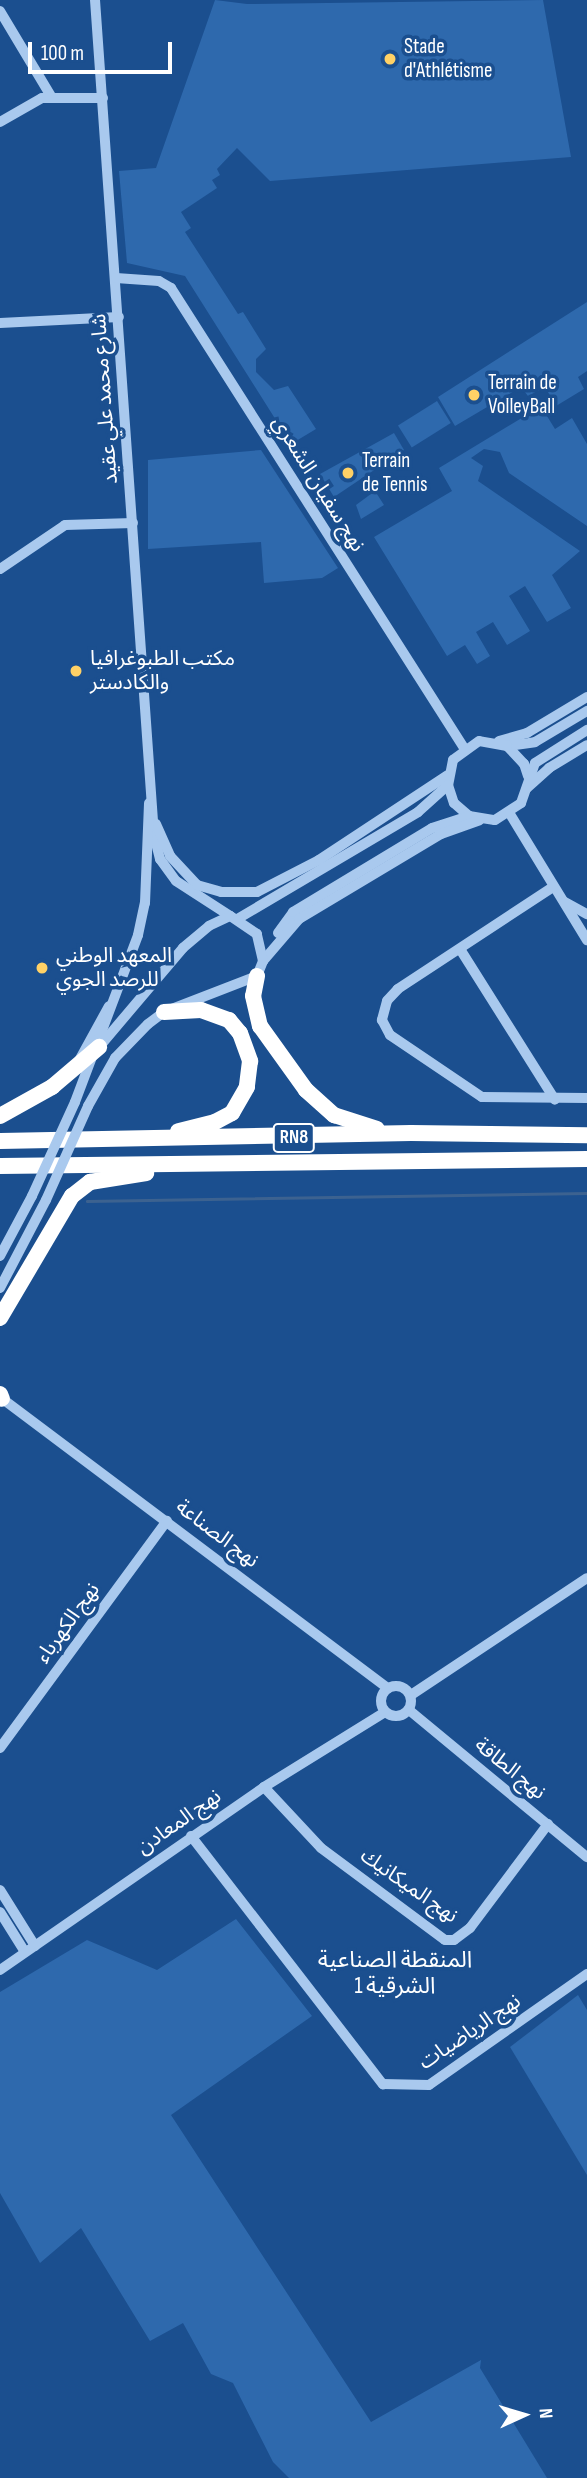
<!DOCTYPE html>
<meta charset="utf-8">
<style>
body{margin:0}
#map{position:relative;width:587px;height:2478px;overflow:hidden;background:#1b4f8f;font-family:"Sofia Sans Condensed","Noto Sans Arabic",sans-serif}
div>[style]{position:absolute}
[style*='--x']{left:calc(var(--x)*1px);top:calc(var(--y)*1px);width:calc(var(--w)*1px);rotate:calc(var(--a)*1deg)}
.green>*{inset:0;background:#2e69ad;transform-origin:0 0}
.stream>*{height:2.5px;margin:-1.25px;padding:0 1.25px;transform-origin:1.25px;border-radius:1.25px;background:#3c6290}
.minor>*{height:10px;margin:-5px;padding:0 5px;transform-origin:5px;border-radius:5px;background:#a9c9ee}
.minor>.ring{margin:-5px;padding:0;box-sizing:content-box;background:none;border:10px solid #a9c9ee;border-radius:50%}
.highway>*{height:16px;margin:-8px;padding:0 8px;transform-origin:8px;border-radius:8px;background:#fff}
.minor-bridge>*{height:10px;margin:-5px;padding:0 5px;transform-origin:5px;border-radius:5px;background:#a9c9ee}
.dots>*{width:19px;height:19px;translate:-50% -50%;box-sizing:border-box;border:4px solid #1b4f8f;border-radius:50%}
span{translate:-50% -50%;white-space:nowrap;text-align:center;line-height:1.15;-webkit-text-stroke:7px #1b4f8f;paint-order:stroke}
.shield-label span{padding:2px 5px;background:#1b4f8f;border:2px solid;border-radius:5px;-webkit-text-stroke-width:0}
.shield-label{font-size:19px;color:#fff;font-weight:700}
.poi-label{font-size:21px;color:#fff}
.left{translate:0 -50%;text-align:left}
.street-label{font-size:21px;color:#fff}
.neighbourhood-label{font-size:23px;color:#fff}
.north{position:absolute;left:489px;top:2380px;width:70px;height:70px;-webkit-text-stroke:5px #1b4f8f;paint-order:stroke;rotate:86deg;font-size:19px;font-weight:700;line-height:28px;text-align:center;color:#fff}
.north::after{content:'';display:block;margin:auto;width:24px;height:32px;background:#fff;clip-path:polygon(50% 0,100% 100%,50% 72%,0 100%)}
.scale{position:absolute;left:28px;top:42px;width:144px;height:32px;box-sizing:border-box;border:4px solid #fff;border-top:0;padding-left:9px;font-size:21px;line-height:24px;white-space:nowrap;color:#fff;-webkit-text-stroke:5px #1b4f8f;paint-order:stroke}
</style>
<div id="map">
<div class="green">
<i style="clip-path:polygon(215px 0,247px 4px,543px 0,571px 157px,270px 181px,237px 148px,217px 169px,220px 175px,212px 180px,217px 188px,181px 212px,191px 228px,185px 232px,238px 314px,243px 312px,266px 349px,256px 359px,256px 372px,274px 390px,288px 386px,316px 429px,291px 444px,185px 276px,127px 263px,119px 171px,156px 168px)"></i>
<i style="clip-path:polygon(587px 302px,587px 371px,578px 377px,584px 389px,556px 406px,545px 387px,528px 396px,521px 387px,455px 426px,438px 397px)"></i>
<i style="clip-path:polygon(537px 400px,555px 429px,572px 418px,587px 444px,587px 526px,509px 473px,500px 452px,484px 449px,471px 458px,483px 466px,478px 481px,580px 551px,552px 575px,571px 608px,547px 622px,525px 586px,509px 596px,530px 631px,507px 645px,493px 622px,476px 632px,490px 656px,477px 664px,465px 645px,447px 656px,374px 537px,452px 491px,439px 468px,535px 410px,532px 403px)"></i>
<i style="left:437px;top:401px;width:26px;height:46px;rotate:58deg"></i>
<i style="clip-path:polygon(394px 433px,404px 450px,334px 497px,320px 474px)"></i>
<i style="clip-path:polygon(261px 450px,338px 568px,322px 578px,264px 583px,261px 542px,148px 549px,148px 460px)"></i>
<i style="clip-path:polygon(375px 491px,384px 505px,361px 519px,356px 505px)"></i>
<i style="clip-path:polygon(236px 1919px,312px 2016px,171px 2115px,371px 2422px,481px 2360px,480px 2368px,547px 2478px,289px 2478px,273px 2462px,233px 2383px,211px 2374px,183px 2323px,150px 2341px,81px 2228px,40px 2263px,0 2193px,0 1992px,87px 1940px,157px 1970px)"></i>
<i style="clip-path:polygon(578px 1995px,587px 2010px,587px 2175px,510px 2047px)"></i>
</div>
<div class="stream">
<i style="--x:87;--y:1201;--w:500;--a:-0.92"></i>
</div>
<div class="minor">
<i style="--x:95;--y:0;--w:837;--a:85.96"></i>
<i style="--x:154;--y:835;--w:25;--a:76"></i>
<i style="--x:160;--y:859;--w:27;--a:54"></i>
<i style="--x:176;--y:881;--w:64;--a:32.9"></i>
<i style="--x:0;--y:11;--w:101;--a:59.1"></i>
<i style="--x:0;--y:122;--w:48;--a:-29.7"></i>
<i style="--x:42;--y:98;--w:61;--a:0"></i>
<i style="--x:116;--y:278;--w:43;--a:4"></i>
<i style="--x:159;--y:281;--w:14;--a:30"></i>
<i style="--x:171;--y:288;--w:545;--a:57.5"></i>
<i style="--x:0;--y:323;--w:119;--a:-2.9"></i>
<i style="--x:0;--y:569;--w:78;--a:-34.1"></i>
<i style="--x:65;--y:525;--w:68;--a:-1.7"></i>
<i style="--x:499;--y:741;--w:29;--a:-16"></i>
<i style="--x:527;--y:733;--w:70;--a:-31"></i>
<i style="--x:508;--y:746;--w:27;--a:-8"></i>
<i style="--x:535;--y:742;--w:61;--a:-30.8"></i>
<i style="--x:528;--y:776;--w:13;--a:-108"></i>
<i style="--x:524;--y:764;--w:25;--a:-133"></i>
<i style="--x:507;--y:746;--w:28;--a:-170"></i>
<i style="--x:479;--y:741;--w:32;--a:144"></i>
<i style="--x:453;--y:760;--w:25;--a:101"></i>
<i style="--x:448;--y:785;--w:19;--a:72"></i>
<i style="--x:454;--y:803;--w:20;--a:41"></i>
<i style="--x:469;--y:816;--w:26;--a:9"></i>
<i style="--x:495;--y:820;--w:31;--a:-33"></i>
<i style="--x:521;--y:803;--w:42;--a:-70.7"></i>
<i style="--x:535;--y:763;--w:62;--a:-32.4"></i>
<i style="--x:527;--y:788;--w:30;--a:-42"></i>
<i style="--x:549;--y:768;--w:44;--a:-31.2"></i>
<i style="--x:510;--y:814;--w:148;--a:58.6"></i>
<i style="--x:156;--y:824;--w:35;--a:66"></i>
<i style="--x:170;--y:856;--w:40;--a:47"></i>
<i style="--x:197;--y:885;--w:25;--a:16"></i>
<i style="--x:221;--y:892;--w:36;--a:0"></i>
<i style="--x:257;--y:892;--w:70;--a:-27.3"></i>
<i style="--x:319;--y:860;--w:154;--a:-33.4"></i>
<i style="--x:553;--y:887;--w:186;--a:146.7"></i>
<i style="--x:398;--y:989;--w:16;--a:133"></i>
<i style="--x:387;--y:1001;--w:20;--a:105"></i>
<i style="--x:382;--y:1020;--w:17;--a:62"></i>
<i style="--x:390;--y:1035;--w:111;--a:34"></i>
<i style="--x:482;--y:1097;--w:105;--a:0.5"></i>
<i style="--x:565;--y:902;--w:25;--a:29"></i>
<i style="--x:239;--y:918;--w:208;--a:-30.6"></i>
<i style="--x:418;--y:812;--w:40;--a:-42"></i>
<i style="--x:278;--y:933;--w:26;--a:-54"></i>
<i style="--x:293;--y:912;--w:162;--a:-31.1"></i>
<i style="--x:432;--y:828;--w:39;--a:-18"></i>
<i style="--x:460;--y:949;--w:178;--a:57.8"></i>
<i style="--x:263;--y:961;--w:55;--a:-49.4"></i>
<i style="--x:299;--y:919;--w:165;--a:-30.9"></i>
<i style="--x:441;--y:834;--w:41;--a:-19.7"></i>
<i style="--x:80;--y:1059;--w:60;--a:-61.3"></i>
<i style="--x:75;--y:1102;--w:178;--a:-69.3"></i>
<i style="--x:138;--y:935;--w:33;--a:-78"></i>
<i style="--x:145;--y:903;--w:100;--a:-87.7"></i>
<i style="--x:88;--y:1106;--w:55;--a:-60.6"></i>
<i style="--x:115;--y:1058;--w:47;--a:-45.9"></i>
<i style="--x:148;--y:1024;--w:20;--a:-37"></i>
<i style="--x:164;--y:1012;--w:100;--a:-21.2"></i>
<i style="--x:257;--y:976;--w:16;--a:-68"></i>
<i style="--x:263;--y:961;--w:28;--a:-103"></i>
<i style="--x:257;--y:934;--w:32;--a:-146"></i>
<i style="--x:230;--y:916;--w:23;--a:155"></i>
<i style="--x:209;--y:926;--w:34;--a:140"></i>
<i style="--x:183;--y:948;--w:130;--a:130.3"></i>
<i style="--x:0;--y:1256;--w:68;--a:-61.9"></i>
<i style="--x:0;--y:1288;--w:99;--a:-62.4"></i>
<i style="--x:0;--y:1397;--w:485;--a:36.9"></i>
<i class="ring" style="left:381px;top:1686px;width:20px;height:20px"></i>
<i style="--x:411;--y:1695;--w:211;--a:-33.6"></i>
<i style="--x:409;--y:1710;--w:231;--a:39.6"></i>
<i style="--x:0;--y:1748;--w:282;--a:-53.7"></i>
<i style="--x:264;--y:1787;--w:83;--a:46.9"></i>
<i style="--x:321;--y:1848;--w:154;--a:36.6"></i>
<i style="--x:445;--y:1940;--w:9;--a:0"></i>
<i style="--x:454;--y:1940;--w:20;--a:-37"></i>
<i style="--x:470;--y:1928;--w:130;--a:-53.1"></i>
<i style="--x:191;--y:1836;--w:314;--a:52.3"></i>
<i style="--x:383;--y:2084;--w:46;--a:1.2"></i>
<i style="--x:429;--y:2085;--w:193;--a:-35.1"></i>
<i style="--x:0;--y:1890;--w:66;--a:58"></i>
<i style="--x:0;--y:1912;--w:47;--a:58"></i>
<i style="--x:0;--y:1970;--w:321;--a:-34.7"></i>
<i style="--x:264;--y:1787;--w:142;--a:-31.8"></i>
</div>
<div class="highway">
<i style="--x:257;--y:976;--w:20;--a:101"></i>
<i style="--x:253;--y:996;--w:31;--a:77"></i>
<i style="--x:260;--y:1026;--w:79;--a:54.3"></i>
<i style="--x:306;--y:1090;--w:38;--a:42"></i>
<i style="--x:334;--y:1115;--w:45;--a:18"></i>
<i style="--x:164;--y:1012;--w:37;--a:-3"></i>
<i style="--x:201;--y:1010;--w:30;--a:20"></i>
<i style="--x:229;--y:1020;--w:17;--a:50"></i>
<i style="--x:240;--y:1033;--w:30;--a:70"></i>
<i style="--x:250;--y:1061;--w:26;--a:97"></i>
<i style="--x:247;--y:1087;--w:30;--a:120"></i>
<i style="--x:232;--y:1113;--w:19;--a:152"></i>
<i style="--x:215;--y:1122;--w:38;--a:166"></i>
<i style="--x:0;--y:1116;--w:60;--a:-29.1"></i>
<i style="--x:52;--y:1087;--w:62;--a:-40.4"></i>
<i style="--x:0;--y:1141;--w:411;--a:-1.1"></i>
<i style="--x:411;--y:1133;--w:176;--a:0.7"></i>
<i style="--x:0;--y:1166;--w:587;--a:-0.68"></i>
<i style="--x:0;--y:1318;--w:142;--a:-59.5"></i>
<i style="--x:72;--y:1196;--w:23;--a:-38"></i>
<i style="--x:90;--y:1182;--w:57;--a:-9.1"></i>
<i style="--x:0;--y:1394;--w:5;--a:68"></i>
</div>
<div class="minor-bridge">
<i style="--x:32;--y:1196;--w:103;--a:-65.4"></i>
<i style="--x:46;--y:1200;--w:103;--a:-65.9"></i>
</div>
<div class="dots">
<i style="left:390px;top:59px;background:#ffd166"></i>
<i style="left:474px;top:395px;background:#ffd166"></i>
<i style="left:348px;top:473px;background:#ffd166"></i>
<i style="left:76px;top:671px;background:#ffd166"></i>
<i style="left:42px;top:968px;background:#ffd166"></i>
</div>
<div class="shield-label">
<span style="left:294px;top:1138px">RN8</span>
</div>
<div class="poi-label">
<span class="left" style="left:404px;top:59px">Stade<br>d'Athlétisme</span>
<span class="left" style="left:488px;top:395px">Terrain de<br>VolleyBall</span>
<span class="left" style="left:362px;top:473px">Terrain<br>de Tennis</span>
<span class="left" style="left:90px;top:671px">مكتب الطبوغرافيا<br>والكادستر</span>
<span class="left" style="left:56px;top:968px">المعهد الوطني<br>للرصد الجوي</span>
</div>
<div class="street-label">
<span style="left:105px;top:399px;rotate:-94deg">شارع محمد علي عقيد</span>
<span style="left:318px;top:484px;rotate:58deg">نهج سفيان الشعري</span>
<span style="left:217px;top:1534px;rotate:37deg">نهج الصناعة</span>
<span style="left:68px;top:1623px;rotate:-54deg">نهج الكهرباء</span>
<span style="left:510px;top:1769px;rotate:39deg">نهج الطاقة</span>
<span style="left:179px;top:1822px;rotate:-35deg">نهج المعادن</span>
<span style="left:409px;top:1886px;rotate:35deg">نهج الميكانيك</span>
<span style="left:470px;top:2032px;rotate:-34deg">نهج الرياضيات</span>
</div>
<div class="neighbourhood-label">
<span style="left:395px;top:1973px">المنقطة الصناعية<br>الشرقية 1</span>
</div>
<div class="north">N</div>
<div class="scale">100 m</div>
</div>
